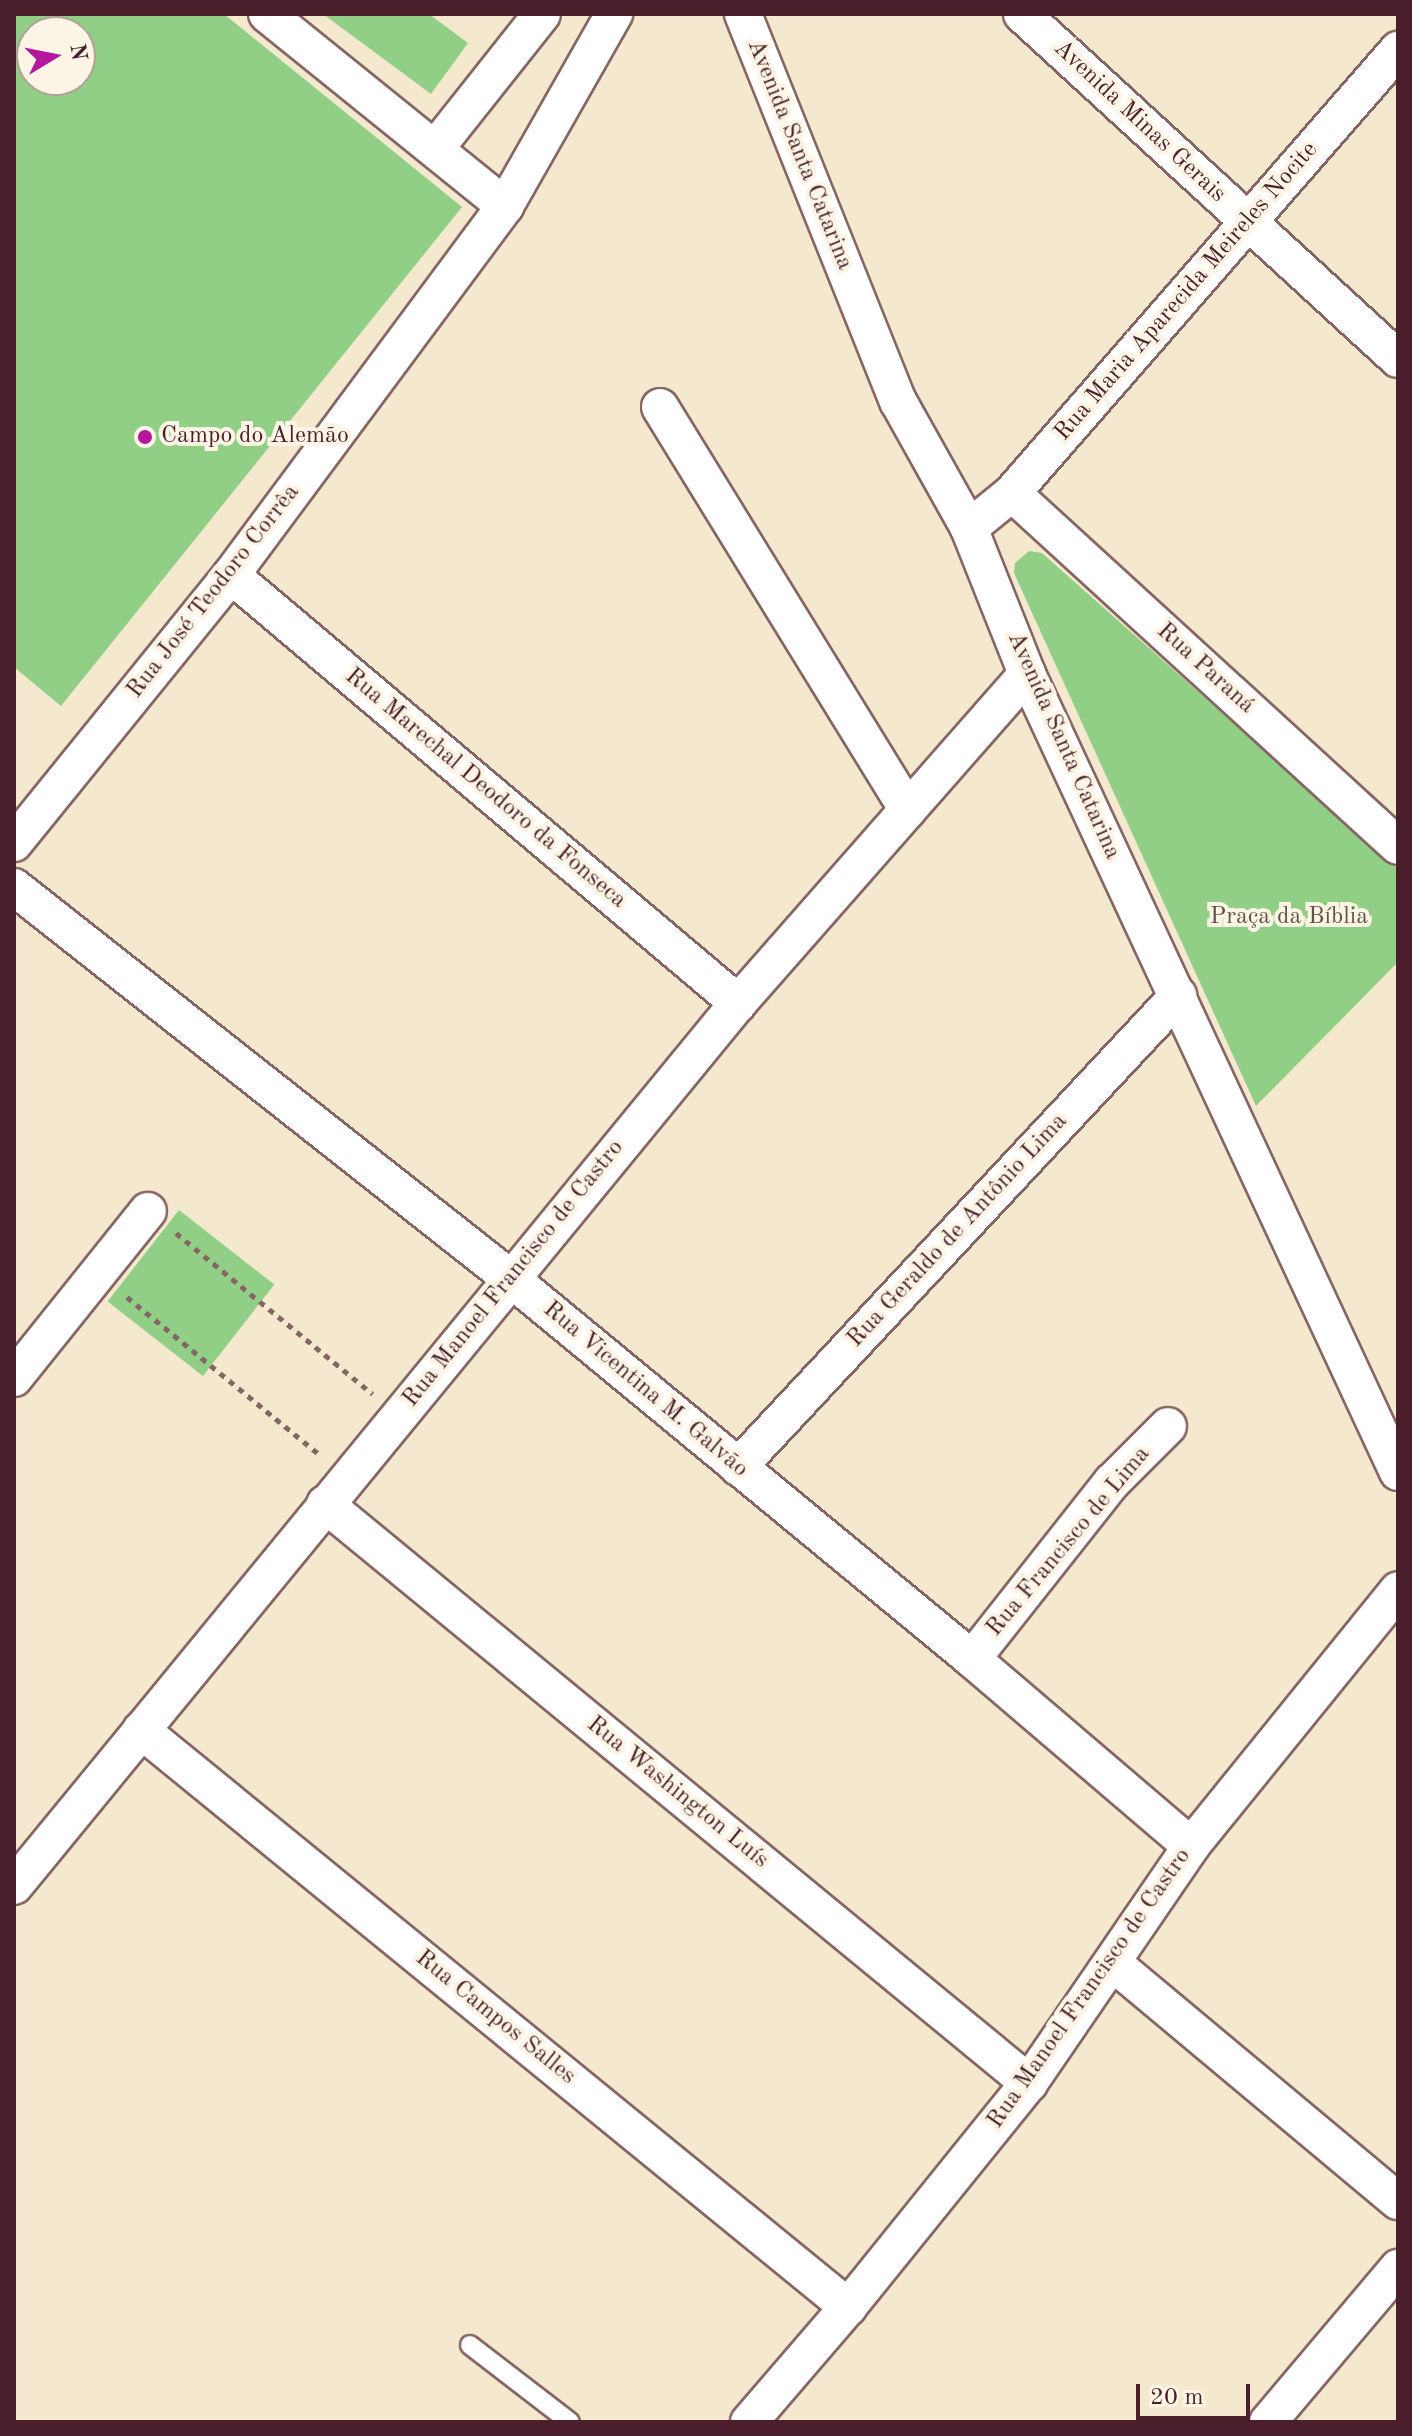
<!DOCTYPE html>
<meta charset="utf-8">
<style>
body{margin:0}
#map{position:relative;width:1412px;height:2436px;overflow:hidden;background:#f4e9cf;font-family:"Old Standard TT",serif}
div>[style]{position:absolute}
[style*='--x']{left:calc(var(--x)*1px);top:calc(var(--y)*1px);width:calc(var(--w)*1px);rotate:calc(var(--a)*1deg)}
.green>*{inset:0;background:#90cf85;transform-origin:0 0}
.path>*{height:5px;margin-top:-2.5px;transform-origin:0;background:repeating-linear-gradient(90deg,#866664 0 6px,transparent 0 12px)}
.roads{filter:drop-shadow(2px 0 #866664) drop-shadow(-2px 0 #866664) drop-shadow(0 2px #866664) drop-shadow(0 -2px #866664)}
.lane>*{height:18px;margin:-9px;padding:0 9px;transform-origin:9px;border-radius:9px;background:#fff}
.street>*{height:36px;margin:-18px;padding:0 18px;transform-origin:18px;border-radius:18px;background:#fff}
.dots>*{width:22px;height:22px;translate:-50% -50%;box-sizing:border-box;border:4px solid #fcf5e5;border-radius:50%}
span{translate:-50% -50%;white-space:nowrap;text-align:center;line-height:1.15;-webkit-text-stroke:8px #fcf5e5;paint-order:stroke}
.street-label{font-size:24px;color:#4a1f2b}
.poi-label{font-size:24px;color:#4a1f2b}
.left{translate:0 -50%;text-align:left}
.park-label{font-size:24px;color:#5f5446}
.frame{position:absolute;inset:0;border:16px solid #4a1f2b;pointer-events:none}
.north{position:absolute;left:16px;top:16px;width:80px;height:80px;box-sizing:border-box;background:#fcf5e5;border:2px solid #b59f9b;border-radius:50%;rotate:80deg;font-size:22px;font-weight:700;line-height:32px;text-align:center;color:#4a1f2b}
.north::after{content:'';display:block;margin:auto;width:28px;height:36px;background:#b5179e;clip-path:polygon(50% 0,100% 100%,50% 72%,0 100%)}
.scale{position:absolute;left:1136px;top:2384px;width:114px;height:36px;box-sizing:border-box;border:4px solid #4a1f2b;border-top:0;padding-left:10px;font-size:24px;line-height:28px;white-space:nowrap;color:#4a1f2b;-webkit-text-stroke:6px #fcf5e5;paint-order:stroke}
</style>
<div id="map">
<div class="green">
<i style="clip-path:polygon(evenodd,14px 14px,224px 14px,462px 207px,61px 706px,14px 667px,14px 14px,32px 32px,80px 32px,80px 80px,32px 80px,32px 32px)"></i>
<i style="clip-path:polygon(323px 14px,429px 14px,468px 43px,431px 94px)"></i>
<i style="clip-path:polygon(1029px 551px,1042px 553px,1398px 869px,1398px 962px,1256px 1106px,1014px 573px,1015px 563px)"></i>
<i style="left:179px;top:1210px;width:121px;height:116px;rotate:38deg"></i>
</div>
<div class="path">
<i style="--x:176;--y:1233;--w:254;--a:39.3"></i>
<i style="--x:127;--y:1297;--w:249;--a:39.3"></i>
</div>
<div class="roads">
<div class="lane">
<i style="--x:470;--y:2345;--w:126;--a:37.6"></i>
</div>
<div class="street">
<i style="--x:267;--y:14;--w:306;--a:38.9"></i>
<i style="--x:743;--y:14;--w:417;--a:68.2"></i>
<i style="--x:898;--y:401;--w:145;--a:60.8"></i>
<i style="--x:969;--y:528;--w:157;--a:68.3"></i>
<i style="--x:1027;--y:674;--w:880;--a:65.07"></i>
<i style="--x:1022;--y:14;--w:510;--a:42.54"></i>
<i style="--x:435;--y:149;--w:172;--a:-51.6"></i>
<i style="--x:660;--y:407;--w:473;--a:58.4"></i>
<i style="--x:1012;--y:493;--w:523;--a:42.44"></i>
<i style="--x:969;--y:528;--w:55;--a:-39.1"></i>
<i style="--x:1012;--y:493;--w:588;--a:-48.93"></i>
<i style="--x:231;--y:575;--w:664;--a:40.17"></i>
<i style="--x:14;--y:843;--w:345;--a:-51"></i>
<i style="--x:231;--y:575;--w:460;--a:-53.4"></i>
<i style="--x:505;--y:206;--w:221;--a:-60.4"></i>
<i style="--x:14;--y:887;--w:632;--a:38.25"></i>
<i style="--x:510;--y:1278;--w:599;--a:39.51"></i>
<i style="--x:972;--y:1659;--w:288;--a:40.5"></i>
<i style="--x:14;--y:1378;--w:214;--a:-51.3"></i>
<i style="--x:738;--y:1467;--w:645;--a:-46.95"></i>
<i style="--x:325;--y:1504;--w:912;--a:39.44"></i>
<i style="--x:972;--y:1659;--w:226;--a:-51.7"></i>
<i style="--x:1112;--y:1482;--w:79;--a:-45"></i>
<i style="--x:141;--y:1730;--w:913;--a:39.22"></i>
<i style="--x:14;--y:1886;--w:1142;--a:-50.65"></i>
<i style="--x:738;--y:1003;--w:438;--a:-48.7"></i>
<i style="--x:1113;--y:1963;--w:371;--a:39.9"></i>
<i style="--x:749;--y:2422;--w:152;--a:-49.3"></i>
<i style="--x:848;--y:2307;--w:288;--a:-51.1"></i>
<i style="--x:1029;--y:2083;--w:287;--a:-55.6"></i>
<i style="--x:1191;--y:1846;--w:329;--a:-51"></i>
<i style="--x:1268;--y:2422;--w:202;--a:-49.8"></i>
</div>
</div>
<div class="dots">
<i style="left:145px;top:437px;background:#b5179e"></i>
</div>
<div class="street-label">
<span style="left:1139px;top:122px;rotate:43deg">Avenida Minas Gerais</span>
<span style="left:799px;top:155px;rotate:68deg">Avenida Santa Catarina</span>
<span style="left:1187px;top:292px;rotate:-49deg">Rua Maria Aparecida Meireles Nocite</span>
<span style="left:214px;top:592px;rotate:-52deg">Rua José Teodoro Corrêa</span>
<span style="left:1205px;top:669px;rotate:42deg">Rua Paraná</span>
<span style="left:1063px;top:746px;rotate:66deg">Avenida Santa Catarina</span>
<span style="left:485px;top:789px;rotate:40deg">Rua Marechal Deodoro da Fonseca</span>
<span style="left:958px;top:1231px;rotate:-47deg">Rua Geraldo de Antônio Lima</span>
<span style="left:514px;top:1274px;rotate:-51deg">Rua Manoel Francisco de Castro</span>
<span style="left:645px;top:1390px;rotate:40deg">Rua Vicentina M. Galvão</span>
<span style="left:1069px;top:1542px;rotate:-50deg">Rua Francisco de Lima</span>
<span style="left:677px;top:1793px;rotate:39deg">Rua Washington Luís</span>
<span style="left:1090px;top:1989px;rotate:-55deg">Rua Manoel Francisco de Castro</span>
<span style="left:495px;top:2018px;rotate:39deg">Rua Campos Salles</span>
</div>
<div class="poi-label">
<span class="left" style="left:161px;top:437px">Campo do Alemão</span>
</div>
<div class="park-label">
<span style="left:1289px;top:918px">Praça da Bíblia</span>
</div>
<div class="frame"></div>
<div class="north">N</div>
<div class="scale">20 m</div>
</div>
